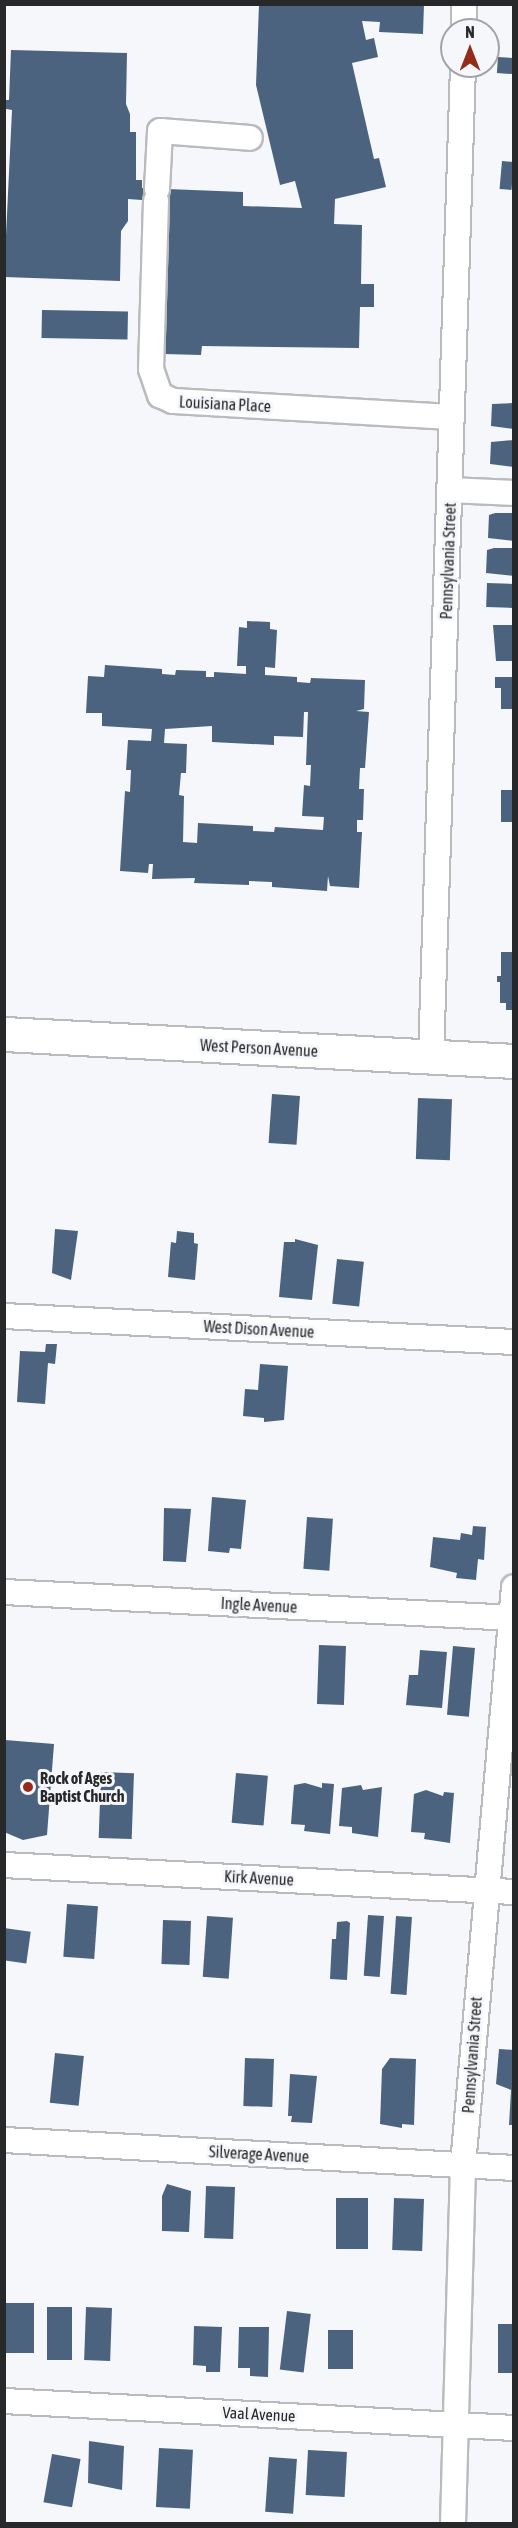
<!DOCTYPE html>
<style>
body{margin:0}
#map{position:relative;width:518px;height:2528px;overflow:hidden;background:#f5f7fa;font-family:"Asap Condensed",sans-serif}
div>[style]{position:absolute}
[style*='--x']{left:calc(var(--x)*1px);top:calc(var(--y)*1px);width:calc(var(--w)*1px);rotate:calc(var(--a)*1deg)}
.building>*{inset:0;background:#4b637f;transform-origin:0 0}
.roads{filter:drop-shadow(2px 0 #b9bbbe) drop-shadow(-2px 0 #b9bbbe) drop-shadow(0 2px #b9bbbe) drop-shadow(0 -2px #b9bbbe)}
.street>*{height:24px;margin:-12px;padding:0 12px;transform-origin:12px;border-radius:12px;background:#fff}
.secondary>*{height:33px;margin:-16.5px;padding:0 16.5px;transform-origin:16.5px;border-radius:16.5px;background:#fff}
.dots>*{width:16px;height:16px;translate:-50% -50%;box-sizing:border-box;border:3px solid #f5f7fa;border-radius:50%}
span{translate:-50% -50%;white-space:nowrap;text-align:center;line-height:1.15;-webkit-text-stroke:6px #f5f7fa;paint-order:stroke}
.street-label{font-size:16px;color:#272829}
.poi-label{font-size:16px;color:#272829;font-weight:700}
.left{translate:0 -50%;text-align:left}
.frame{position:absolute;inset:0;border:6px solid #272829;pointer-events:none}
.north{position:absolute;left:440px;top:18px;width:60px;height:60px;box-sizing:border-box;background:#f5f7fa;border:2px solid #a3a4a6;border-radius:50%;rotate:0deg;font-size:16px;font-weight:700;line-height:24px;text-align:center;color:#272829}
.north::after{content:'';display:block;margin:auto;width:21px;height:27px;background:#952b1a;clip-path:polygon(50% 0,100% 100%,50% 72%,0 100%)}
</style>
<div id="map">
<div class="building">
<i style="clip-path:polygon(259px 4px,424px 4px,423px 34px,379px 32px,380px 22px,362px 21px,366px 40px,374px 38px,378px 57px,352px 63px,374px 159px,379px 158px,386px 187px,335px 199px,334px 224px,362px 225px,361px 284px,374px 284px,374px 307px,360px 307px,359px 348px,202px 346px,201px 355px,164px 354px,169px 202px,128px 199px,128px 221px,121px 231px,120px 281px,4px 277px,12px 110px,6px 109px,6px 100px,9px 100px,11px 50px,127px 53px,126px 104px,130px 114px,130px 132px,136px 132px,136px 180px,142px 180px,142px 188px,243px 192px,243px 206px,302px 208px,295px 181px,280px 185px,256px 85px)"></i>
<i style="left:498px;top:57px;width:16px;height:16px;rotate:4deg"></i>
<i style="left:502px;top:161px;width:12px;height:28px;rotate:5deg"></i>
<i style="left:42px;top:310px;width:86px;height:28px;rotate:1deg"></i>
<i style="clip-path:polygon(514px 403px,514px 429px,491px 426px,492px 404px)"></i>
<i style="clip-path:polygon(514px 440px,514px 467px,490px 464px,491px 442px)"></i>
<i style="clip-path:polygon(495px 513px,514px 513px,514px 541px,488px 538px,489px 515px)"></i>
<i style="clip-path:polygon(494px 548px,514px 548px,514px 576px,486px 573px,487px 550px)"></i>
<i style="left:487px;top:583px;width:27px;height:24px;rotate:2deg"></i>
<i style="clip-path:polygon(evenodd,247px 621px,270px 622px,270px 629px,277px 630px,275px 668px,265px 667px,265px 675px,297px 677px,297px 682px,310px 683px,311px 678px,365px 680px,364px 709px,356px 711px,369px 712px,365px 768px,360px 768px,359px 789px,364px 789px,363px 820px,357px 820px,357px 832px,362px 832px,359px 888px,330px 886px,328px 876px,327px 891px,272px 887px,272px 882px,249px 881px,249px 885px,194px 883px,195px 878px,152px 879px,153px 864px,149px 864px,148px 873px,120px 871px,125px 791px,130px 792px,131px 770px,126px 770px,128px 740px,151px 741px,152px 729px,102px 726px,102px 713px,86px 713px,88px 676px,104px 677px,105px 665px,162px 669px,162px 674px,175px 675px,176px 670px,206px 671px,206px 677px,214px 677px,214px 672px,246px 674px,246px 666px,237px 666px,239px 627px,247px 628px,247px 621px,304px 712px,308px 712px,306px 765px,311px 765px,310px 786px,304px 785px,302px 816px,324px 817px,323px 830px,275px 827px,274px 832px,253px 831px,253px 826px,198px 823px,197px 843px,183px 842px,184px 796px,179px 795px,181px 773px,186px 773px,187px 744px,164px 743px,165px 729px,212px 726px,212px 742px,274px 745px,274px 736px,303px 737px,304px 712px)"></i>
<i style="clip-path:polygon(493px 625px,514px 625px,514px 661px,496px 661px)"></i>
<i style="clip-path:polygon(495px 677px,514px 677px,514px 709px,501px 709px,501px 688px,495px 688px)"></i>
<i style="left:501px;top:790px;width:13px;height:32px"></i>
<i style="clip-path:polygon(501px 952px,514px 952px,514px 1010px,506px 1010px,506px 1003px,500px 1003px,500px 982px,497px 982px,497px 976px,501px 976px)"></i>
<i style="left:272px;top:1094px;width:28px;height:49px;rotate:4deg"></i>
<i style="left:418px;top:1098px;width:34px;height:61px;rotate:2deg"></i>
<i style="clip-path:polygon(55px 1229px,78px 1231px,71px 1280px,52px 1273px)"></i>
<i style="clip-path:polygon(177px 1231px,194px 1233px,194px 1243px,198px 1244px,195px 1280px,168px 1277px,171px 1242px,176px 1243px)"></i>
<i style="clip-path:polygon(295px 1239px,318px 1245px,312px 1300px,279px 1297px,284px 1242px,295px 1242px)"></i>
<i style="left:337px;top:1259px;width:27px;height:45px;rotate:6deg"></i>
<i style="clip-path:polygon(46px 1344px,57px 1344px,55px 1364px,48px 1363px,45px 1404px,17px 1402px,20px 1351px,45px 1352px)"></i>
<i style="clip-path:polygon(260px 1364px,288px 1366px,284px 1420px,264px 1422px,264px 1418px,243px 1416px,245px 1389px,258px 1390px)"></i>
<i style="clip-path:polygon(212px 1497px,246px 1500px,241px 1549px,230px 1548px,229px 1553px,208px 1551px)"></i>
<i style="clip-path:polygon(164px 1508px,191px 1509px,186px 1562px,163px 1561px)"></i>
<i style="left:307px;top:1517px;width:26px;height:52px;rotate:4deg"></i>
<i style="clip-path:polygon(473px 1526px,486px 1527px,484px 1560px,478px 1559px,476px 1580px,456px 1578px,457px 1573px,430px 1567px,433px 1537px,460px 1540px,461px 1533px,472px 1535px)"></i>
<i style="left:319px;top:1645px;width:27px;height:59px;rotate:2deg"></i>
<i style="left:453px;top:1646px;width:22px;height:69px;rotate:5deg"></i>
<i style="clip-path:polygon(420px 1650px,447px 1652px,442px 1708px,406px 1705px,409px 1675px,418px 1675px)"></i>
<i style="clip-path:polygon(5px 1740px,54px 1744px,47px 1835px,23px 1840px,4px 1832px)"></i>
<i style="left:101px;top:1772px;width:33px;height:66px;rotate:2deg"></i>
<i style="left:236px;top:1773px;width:32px;height:50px;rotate:5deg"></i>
<i style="clip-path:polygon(305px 1783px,322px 1788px,322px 1783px,334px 1784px,330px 1834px,304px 1831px,305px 1825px,291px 1824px,294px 1785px)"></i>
<i style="clip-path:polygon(361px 1785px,363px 1790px,382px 1787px,378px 1837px,352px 1833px,352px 1827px,339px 1826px,342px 1788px)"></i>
<i style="clip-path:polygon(426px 1790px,443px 1796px,444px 1792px,454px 1793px,450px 1843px,424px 1839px,425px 1833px,411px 1832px,414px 1794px)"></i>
<i style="left:67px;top:1904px;width:31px;height:53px;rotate:4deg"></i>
<i style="left:368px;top:1915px;width:16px;height:61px;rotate:4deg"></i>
<i style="left:207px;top:1916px;width:26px;height:61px;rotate:4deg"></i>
<i style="left:396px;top:1916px;width:16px;height:78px;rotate:4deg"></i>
<i style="left:163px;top:1920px;width:28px;height:44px;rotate:2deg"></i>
<i style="clip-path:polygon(347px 1921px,350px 1923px,347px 1980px,330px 1979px,332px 1939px,336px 1939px,337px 1922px)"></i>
<i style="left:4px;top:1928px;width:27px;height:32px;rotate:8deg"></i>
<i style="clip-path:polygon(499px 2049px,514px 2050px,514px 2125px,509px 2125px,511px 2090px,496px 2084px)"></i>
<i style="left:55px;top:2053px;width:29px;height:50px;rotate:6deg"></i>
<i style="left:245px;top:2058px;width:29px;height:48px;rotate:2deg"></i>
<i style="clip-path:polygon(390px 2058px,416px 2059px,414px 2125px,402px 2124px,402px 2128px,380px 2124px,382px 2069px)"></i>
<i style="clip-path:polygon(290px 2074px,317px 2076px,312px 2123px,291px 2122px,292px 2116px,288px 2116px)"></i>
<i style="clip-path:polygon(167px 2184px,191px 2191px,189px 2232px,162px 2231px,162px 2196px)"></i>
<i style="left:206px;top:2186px;width:29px;height:52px;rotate:2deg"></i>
<i style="left:336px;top:2198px;width:32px;height:51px"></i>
<i style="left:394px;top:2198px;width:30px;height:52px;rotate:2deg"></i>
<i style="left:4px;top:2303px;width:30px;height:50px"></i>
<i style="left:47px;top:2307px;width:25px;height:53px"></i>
<i style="left:86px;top:2307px;width:26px;height:53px;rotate:2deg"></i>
<i style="left:287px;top:2311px;width:24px;height:59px;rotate:7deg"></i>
<i style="left:498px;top:2324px;width:16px;height:49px"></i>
<i style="clip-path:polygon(194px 2326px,222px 2327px,220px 2372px,206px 2372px,206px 2366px,193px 2365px)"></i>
<i style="clip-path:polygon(239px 2327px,269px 2327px,268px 2377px,250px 2376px,250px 2368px,238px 2368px)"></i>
<i style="left:328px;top:2330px;width:25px;height:39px"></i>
<i style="clip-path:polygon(89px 2441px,124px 2446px,122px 2490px,88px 2483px)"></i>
<i style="left:159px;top:2448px;width:34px;height:59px;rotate:3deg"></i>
<i style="left:308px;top:2450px;width:39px;height:45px;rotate:3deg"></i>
<i style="left:52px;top:2454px;width:29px;height:49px;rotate:10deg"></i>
<i style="left:269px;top:2457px;width:28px;height:55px;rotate:4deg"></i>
</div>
<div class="roads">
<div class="street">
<i style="--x:464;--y:30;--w:26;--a:-90"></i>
<i style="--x:157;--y:189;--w:58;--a:-87"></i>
<i style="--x:160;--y:131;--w:90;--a:4.4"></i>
<i style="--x:156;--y:201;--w:168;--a:91.7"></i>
<i style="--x:151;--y:369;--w:28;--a:71"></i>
<i style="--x:160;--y:395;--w:14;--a:25"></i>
<i style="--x:173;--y:401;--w:279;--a:3.3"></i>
<i style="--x:450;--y:490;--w:64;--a:2.7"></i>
<i style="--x:431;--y:1057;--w:992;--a:-88.15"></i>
<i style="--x:4;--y:1316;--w:511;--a:2.92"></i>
<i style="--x:4;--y:1592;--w:511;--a:2.92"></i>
<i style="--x:4;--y:1865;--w:511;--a:3.03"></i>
<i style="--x:4;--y:2140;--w:511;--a:3.14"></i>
<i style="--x:4;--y:2401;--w:511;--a:3.03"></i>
<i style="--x:453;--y:2524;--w:359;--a:-88.4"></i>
<i style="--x:463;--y:2165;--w:580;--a:-84.96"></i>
</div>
<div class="secondary">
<i style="--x:4;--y:1034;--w:511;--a:3.03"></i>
</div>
</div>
<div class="dots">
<i style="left:28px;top:1787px;background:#952b1a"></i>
</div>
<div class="street-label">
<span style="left:225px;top:404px;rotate:3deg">Louisiana Place</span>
<span style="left:448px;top:561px;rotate:-88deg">Pennsylvania Street</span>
<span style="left:259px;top:1048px;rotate:3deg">West Person Avenue</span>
<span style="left:259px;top:1329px;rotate:3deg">West Dison Avenue</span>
<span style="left:259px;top:1605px;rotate:3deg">Ingle Avenue</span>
<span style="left:259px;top:1878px;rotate:3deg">Kirk Avenue</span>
<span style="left:472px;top:2055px;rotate:-86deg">Pennsylvania Street</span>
<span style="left:259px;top:2154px;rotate:3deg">Silverage Avenue</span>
<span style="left:259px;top:2414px;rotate:3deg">Vaal Avenue</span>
</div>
<div class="poi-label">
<span class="left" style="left:40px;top:1787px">Rock of Ages<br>Baptist Church</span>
</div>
<div class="frame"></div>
<div class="north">N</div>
</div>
